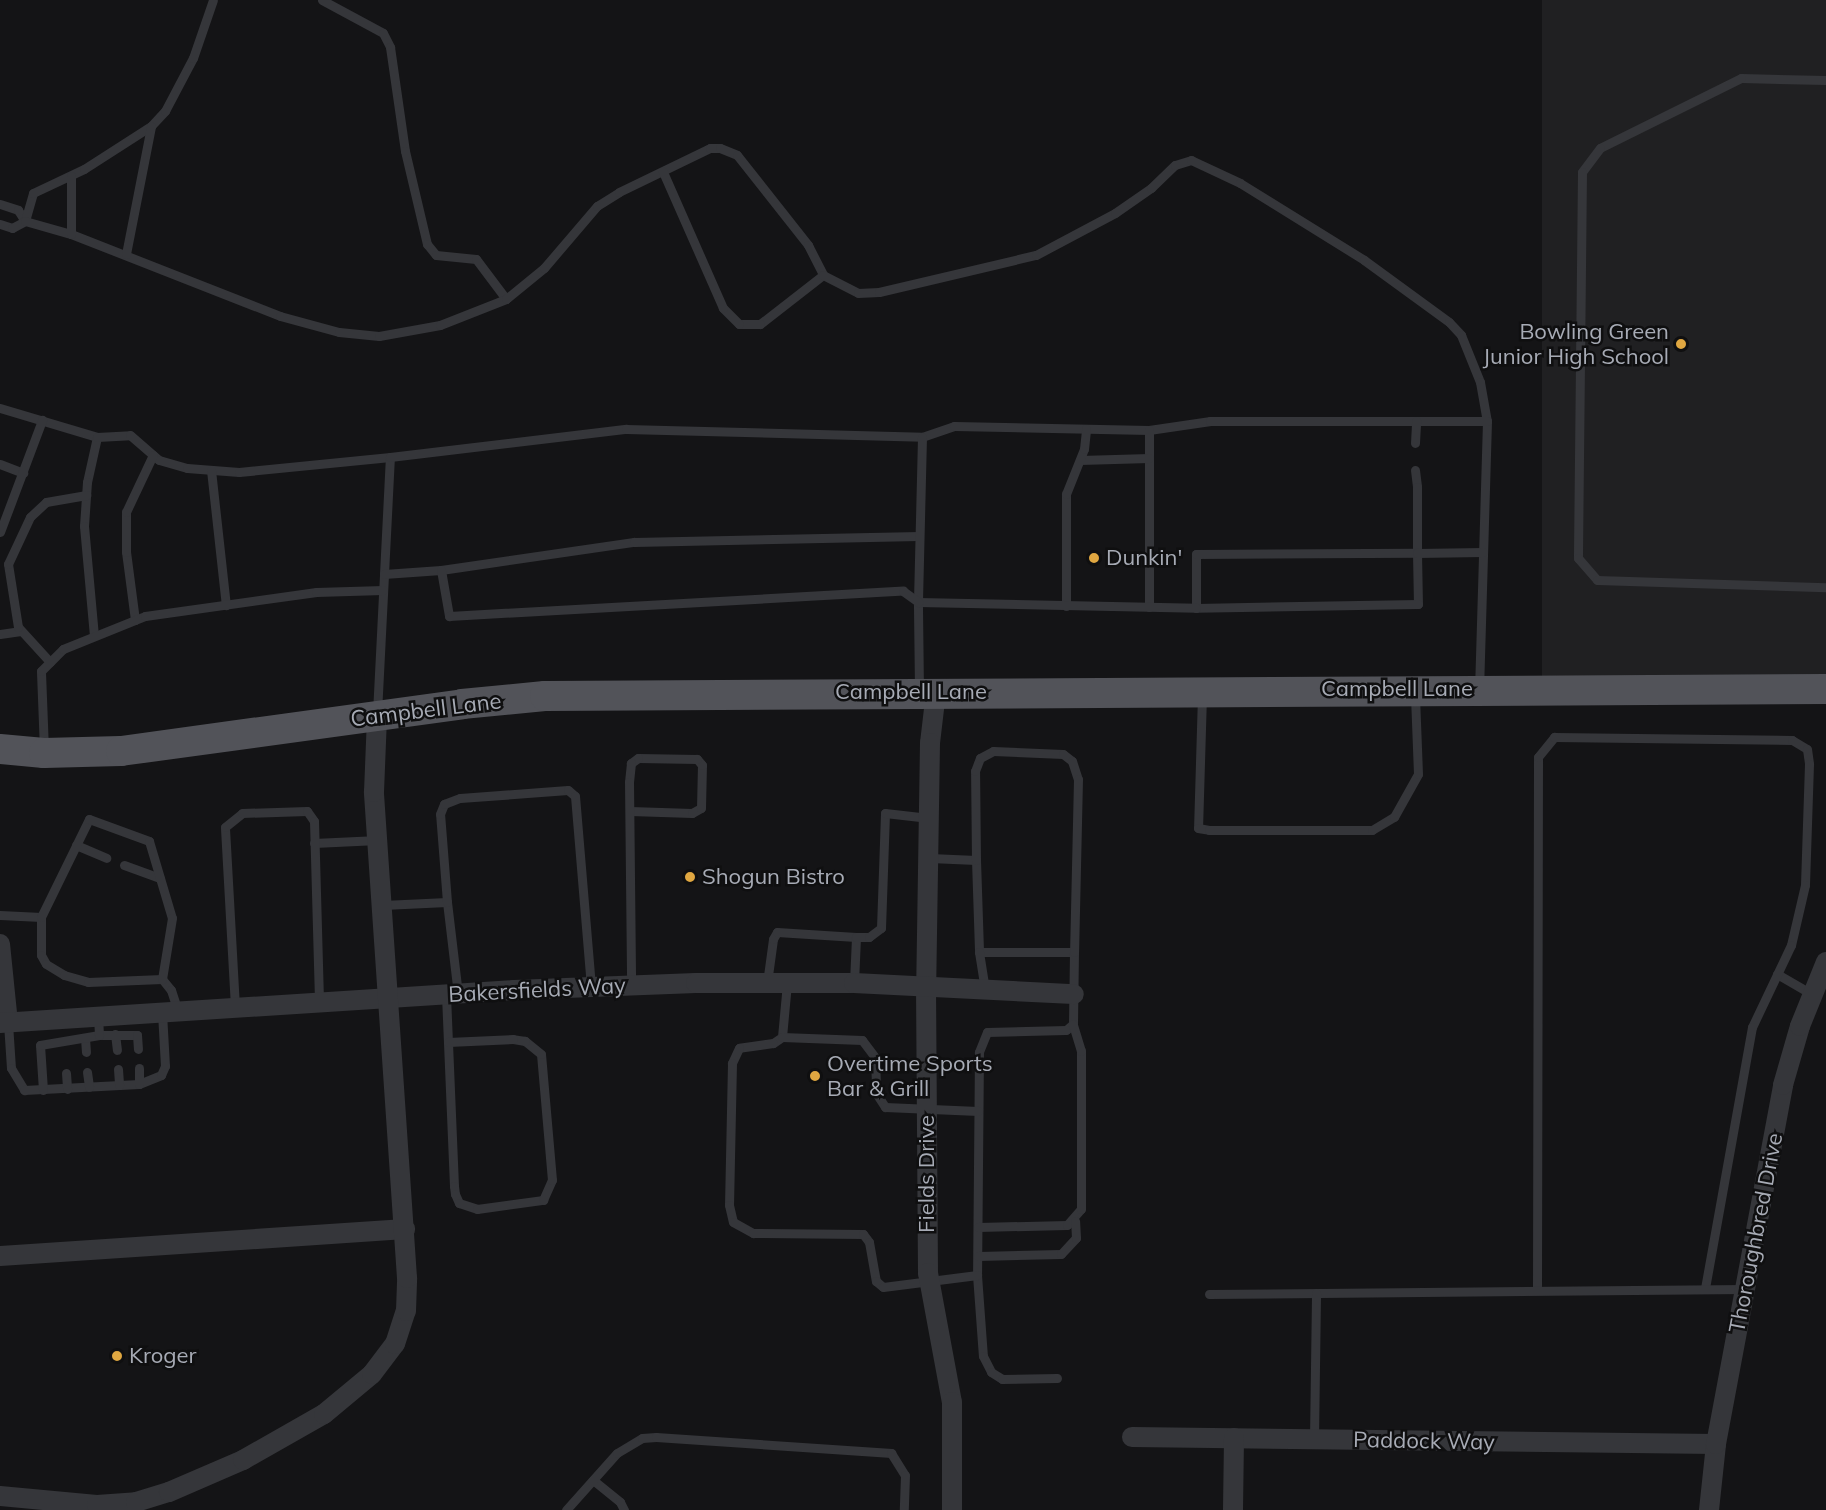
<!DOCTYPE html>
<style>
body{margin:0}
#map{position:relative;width:1826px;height:1510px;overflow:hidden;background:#141416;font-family:Mulish,sans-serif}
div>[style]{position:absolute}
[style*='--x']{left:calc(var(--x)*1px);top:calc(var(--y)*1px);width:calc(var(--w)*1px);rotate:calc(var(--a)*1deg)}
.built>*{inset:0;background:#202022;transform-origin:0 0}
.service>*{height:9px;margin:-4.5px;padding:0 4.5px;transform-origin:4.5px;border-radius:4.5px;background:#35363a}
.minor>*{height:20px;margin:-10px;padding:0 10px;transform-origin:10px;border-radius:10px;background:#35363a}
.primary>*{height:30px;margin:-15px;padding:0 15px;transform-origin:15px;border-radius:15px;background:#525359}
.dots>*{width:16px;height:16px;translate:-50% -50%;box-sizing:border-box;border:3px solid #0f0f10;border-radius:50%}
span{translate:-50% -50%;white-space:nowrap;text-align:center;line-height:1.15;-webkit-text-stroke:5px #0f0f10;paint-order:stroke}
.poi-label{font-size:22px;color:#a7abb5}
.right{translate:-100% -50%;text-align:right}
.left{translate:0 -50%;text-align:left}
.street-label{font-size:22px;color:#a7abb5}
</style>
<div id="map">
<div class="built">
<i style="left:1542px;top:0;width:284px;height:689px"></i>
</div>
<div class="service">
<i style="--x:322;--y:0;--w:69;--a:28.4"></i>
<i style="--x:383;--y:33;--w:16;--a:63"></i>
<i style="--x:390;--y:47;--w:105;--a:81.8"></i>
<i style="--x:405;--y:151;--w:96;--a:76.7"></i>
<i style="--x:427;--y:244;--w:14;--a:51"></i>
<i style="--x:436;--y:255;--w:40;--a:5.7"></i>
<i style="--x:476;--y:259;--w:50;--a:53.1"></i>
<i style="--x:1826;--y:80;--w:85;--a:-178.7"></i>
<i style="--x:1741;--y:78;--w:157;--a:153.6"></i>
<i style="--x:1600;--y:148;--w:30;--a:127"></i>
<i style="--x:1582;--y:172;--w:386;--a:90.6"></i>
<i style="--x:1578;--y:558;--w:29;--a:49"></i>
<i style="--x:1597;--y:580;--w:229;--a:1.8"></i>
<i style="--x:0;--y:204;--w:19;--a:18"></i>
<i style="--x:18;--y:210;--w:13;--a:58"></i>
<i style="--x:25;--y:221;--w:29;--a:-74"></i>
<i style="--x:33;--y:193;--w:56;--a:-25.2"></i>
<i style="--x:84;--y:169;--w:80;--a:-32.7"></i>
<i style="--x:151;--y:126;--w:21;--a:-47"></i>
<i style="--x:165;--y:111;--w:60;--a:-62.2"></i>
<i style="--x:193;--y:58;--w:61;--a:-71"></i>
<i style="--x:0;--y:224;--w:13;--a:18"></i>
<i style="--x:12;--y:228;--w:15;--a:-28"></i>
<i style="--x:25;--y:221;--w:48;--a:15.8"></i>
<i style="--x:71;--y:234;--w:225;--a:21.4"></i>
<i style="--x:280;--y:316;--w:61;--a:15.2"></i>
<i style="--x:339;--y:332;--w:40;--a:5.7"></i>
<i style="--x:379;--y:336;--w:62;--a:-10.2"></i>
<i style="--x:440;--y:325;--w:71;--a:-21.5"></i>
<i style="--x:506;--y:299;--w:49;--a:-39.2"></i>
<i style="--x:544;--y:268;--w:82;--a:-49.5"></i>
<i style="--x:597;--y:206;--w:26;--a:-32"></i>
<i style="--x:619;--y:192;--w:101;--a:-25.8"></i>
<i style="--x:710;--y:148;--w:10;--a:0"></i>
<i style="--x:720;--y:148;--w:18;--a:22"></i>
<i style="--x:737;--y:155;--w:115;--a:51.7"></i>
<i style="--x:808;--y:245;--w:34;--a:63"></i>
<i style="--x:823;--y:275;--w:80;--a:142.1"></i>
<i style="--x:760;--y:324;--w:21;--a:180"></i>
<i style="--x:739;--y:324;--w:23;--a:-135"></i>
<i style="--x:723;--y:308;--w:149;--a:-113.8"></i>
<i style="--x:71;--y:234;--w:58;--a:-90"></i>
<i style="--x:126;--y:254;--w:130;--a:-78.9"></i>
<i style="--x:823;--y:275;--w:39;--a:27"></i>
<i style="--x:858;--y:293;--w:21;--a:-3"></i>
<i style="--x:879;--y:292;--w:161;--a:-13.3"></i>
<i style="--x:1036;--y:255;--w:89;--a:-28"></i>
<i style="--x:1115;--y:213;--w:44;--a:-34.8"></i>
<i style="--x:1151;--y:188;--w:33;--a:-44"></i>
<i style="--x:1175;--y:165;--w:17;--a:-17"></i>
<i style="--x:1191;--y:160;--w:54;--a:25.1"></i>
<i style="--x:1240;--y:183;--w:146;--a:31.8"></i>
<i style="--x:1364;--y:260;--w:105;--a:36.1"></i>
<i style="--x:1449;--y:322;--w:18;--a:47"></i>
<i style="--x:1461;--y:335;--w:51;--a:68"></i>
<i style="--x:1480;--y:382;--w:40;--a:80"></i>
<i style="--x:1487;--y:421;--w:267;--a:91.7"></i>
<i style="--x:0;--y:408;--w:101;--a:16.6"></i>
<i style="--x:97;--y:437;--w:46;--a:102.5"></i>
<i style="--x:87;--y:482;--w:44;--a:93.9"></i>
<i style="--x:84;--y:526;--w:110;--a:84.8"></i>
<i style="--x:1149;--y:430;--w:62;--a:-8.4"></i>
<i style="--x:1210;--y:421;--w:277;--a:0"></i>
<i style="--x:97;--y:437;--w:33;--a:-3"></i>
<i style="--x:130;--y:435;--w:38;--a:41"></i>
<i style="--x:159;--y:460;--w:29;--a:16"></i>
<i style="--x:187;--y:468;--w:52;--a:4.4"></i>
<i style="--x:239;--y:472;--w:152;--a:-5.7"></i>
<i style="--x:922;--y:437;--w:34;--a:-19"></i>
<i style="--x:954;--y:426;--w:195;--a:1.2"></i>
<i style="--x:1149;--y:430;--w:177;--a:90"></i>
<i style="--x:1415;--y:443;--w:22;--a:-87"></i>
<i style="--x:1080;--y:460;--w:69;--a:-1.7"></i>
<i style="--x:0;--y:464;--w:25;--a:21"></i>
<i style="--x:211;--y:470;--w:136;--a:83.7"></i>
<i style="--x:1415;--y:470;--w:17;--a:83"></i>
<i style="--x:1417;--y:487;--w:66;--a:90"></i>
<i style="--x:1417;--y:553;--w:51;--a:88.9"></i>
<i style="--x:1418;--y:604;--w:222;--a:179"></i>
<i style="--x:1196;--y:608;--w:54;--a:-90"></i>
<i style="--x:1196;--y:554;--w:221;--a:-0.3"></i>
<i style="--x:1417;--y:553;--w:66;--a:-0.9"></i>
<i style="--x:0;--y:532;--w:120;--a:-69.4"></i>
<i style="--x:441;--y:570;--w:195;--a:-8.3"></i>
<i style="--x:634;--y:542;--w:285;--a:-1.2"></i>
<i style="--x:384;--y:574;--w:117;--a:-87.1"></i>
<i style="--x:390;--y:457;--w:238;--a:-6.8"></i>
<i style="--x:626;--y:429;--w:296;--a:1.5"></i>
<i style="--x:922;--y:437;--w:165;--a:91.4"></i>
<i style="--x:1066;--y:606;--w:112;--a:-90"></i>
<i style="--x:1066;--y:494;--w:48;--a:-68.2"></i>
<i style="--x:1084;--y:449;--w:20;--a:-84"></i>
<i style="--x:135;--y:620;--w:69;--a:-97.5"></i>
<i style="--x:126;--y:552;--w:40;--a:-90"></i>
<i style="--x:126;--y:512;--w:63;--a:-64.7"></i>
<i style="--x:0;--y:634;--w:21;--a:-8"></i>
<i style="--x:50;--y:662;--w:47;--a:-132.4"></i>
<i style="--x:18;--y:627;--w:64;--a:-99"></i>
<i style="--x:8;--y:564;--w:52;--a:-64.9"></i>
<i style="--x:30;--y:517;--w:22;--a:-43"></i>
<i style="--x:46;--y:502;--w:41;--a:-9.9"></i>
<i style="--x:919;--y:690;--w:88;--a:-90.7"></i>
<i style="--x:918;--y:602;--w:278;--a:1.2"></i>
<i style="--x:1202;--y:695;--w:133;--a:91.7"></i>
<i style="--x:1198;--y:828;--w:11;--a:10"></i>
<i style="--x:1209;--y:830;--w:163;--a:0"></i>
<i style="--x:1372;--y:830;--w:26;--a:-31"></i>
<i style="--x:1394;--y:817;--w:49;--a:-60.8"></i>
<i style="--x:1418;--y:774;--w:78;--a:-92.2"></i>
<i style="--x:377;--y:713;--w:139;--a:-87.1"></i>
<i style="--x:384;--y:574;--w:57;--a:-4"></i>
<i style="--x:441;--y:570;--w:47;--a:80.1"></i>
<i style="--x:449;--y:616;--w:455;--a:-3.2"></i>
<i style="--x:903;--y:591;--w:19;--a:36"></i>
<i style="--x:44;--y:750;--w:79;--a:-92.2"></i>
<i style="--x:41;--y:671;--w:31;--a:-45"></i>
<i style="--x:63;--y:649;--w:88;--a:-21.9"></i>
<i style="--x:145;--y:616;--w:173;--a:-8"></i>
<i style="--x:316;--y:592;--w:67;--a:-1.7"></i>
<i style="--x:630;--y:811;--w:62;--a:1.8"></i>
<i style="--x:692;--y:813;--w:10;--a:-29"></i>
<i style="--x:701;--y:808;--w:43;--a:-88.7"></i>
<i style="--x:702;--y:765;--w:8;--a:-130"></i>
<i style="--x:697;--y:759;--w:59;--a:-179"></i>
<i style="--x:638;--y:758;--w:9;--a:144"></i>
<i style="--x:631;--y:763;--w:19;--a:96"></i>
<i style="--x:629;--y:782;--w:203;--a:89.4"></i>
<i style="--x:314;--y:843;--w:64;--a:-2.7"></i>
<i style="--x:76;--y:845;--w:33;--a:23"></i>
<i style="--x:930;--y:858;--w:46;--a:2.5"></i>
<i style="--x:976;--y:860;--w:92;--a:88.1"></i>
<i style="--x:979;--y:952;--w:95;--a:0"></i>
<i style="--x:1074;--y:952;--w:72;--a:90.8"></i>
<i style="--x:1073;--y:1024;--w:9;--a:139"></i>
<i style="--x:1066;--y:1030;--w:79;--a:178.5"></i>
<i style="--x:987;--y:1032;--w:22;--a:112"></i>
<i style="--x:979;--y:1052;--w:223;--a:90.5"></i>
<i style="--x:977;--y:1275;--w:81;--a:85.8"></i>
<i style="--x:983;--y:1356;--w:18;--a:63"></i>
<i style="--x:991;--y:1372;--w:13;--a:32"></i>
<i style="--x:1002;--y:1379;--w:55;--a:-1"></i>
<i style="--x:976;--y:860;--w:89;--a:-90.6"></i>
<i style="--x:975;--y:771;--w:14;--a:-69"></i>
<i style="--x:980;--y:758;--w:15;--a:-28"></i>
<i style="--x:993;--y:751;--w:70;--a:2.5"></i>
<i style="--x:1063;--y:754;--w:11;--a:38"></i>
<i style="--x:1072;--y:761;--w:19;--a:72"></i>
<i style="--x:1078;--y:779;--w:173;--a:91.3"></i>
<i style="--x:124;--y:865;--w:38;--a:20"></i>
<i style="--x:447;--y:902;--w:93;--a:83.2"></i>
<i style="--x:383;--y:905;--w:64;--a:-2.7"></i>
<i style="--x:447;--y:902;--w:88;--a:-94.5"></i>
<i style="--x:440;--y:814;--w:11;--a:-68"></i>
<i style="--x:444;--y:804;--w:17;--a:-21"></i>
<i style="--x:460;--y:798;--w:108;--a:-4.2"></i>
<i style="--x:568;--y:790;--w:9;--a:41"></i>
<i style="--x:575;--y:796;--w:191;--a:85.2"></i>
<i style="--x:0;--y:915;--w:41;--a:2.8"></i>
<i style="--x:41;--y:917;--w:38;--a:90"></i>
<i style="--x:41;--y:955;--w:10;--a:61"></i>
<i style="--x:46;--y:964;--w:21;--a:31"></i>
<i style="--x:64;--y:975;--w:25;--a:16"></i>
<i style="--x:88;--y:982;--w:74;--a:-2.3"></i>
<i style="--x:162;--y:979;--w:14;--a:51"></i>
<i style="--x:171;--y:990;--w:22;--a:72"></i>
<i style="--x:41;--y:917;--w:109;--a:-63.9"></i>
<i style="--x:89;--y:819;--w:64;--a:20.1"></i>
<i style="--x:149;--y:841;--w:80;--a:73.4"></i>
<i style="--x:172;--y:918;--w:62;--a:99.3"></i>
<i style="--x:979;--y:952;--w:36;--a:81"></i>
<i style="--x:1777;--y:974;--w:39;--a:30"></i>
<i style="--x:767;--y:983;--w:44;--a:-82.2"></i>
<i style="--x:773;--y:939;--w:8;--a:-60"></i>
<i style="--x:777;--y:932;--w:79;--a:3.6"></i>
<i style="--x:787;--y:983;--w:54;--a:95.3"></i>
<i style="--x:782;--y:1037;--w:11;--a:146"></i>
<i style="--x:773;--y:1043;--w:34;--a:172"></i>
<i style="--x:739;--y:1048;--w:17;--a:115"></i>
<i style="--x:732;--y:1063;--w:142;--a:91.2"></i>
<i style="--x:729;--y:1205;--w:17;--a:77"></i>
<i style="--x:733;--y:1222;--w:23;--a:29"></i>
<i style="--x:753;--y:1233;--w:110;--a:0.5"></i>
<i style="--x:863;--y:1234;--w:10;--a:53"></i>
<i style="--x:869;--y:1242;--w:40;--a:80"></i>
<i style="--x:876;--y:1281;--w:9;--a:41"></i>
<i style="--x:883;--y:1287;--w:95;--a:-7.3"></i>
<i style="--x:854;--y:983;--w:46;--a:-87.5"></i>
<i style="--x:856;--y:937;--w:13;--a:0"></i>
<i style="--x:869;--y:937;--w:15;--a:-37"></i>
<i style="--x:881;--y:928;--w:115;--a:-88"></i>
<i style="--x:885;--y:813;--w:44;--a:6.5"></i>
<i style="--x:446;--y:995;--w:191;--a:87.6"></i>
<i style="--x:454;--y:1186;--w:8;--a:83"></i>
<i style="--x:455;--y:1194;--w:10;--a:66"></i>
<i style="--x:459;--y:1203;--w:19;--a:18"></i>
<i style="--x:477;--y:1209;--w:67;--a:-7.8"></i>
<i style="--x:543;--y:1200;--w:22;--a:-66"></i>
<i style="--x:552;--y:1180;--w:126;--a:-95"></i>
<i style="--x:541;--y:1054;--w:21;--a:-141"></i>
<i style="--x:525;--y:1041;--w:12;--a:-171"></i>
<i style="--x:513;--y:1039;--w:65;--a:177.4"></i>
<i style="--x:235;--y:1007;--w:180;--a:-93.2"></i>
<i style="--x:225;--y:827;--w:22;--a:-39"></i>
<i style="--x:242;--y:813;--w:65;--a:-1.8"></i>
<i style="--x:307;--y:811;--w:12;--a:55"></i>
<i style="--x:314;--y:821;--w:180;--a:88.4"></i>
<i style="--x:8;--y:1023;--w:45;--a:86.2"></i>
<i style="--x:11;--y:1068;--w:26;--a:59"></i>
<i style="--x:24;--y:1090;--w:115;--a:-3"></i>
<i style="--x:139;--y:1084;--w:24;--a:-22"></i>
<i style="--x:161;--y:1075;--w:10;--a:-66"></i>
<i style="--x:165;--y:1066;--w:54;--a:-93.2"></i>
<i style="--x:115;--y:1034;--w:16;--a:83"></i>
<i style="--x:99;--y:1035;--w:38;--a:0"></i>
<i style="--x:137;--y:1035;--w:14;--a:86"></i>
<i style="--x:782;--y:1037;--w:80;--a:2.1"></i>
<i style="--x:862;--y:1040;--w:21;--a:53"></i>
<i style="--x:875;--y:1057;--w:36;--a:88"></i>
<i style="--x:876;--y:1093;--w:17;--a:57"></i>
<i style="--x:885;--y:1107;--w:93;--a:2.5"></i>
<i style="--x:85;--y:1038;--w:14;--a:86"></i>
<i style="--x:139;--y:1068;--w:16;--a:90"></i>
<i style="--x:118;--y:1069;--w:16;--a:86"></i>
<i style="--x:87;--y:1072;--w:15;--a:82"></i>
<i style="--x:66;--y:1073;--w:16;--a:86"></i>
<i style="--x:43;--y:1090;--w:45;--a:-93.8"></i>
<i style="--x:40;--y:1045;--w:60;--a:-9.6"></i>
<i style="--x:99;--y:1035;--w:18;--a:-93"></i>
<i style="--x:978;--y:1227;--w:89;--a:-1.3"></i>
<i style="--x:1067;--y:1225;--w:21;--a:-49"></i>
<i style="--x:1081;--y:1209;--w:158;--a:-90"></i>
<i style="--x:1081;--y:1051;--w:28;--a:-107"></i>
<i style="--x:978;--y:1256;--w:83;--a:-1.4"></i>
<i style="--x:1061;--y:1254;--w:22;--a:-47"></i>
<i style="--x:1076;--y:1238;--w:17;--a:-93"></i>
<i style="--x:1537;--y:1288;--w:531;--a:-89.89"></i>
<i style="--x:1538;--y:757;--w:26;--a:-51"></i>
<i style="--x:1554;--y:737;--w:238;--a:0.7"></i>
<i style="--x:1792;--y:740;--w:17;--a:31"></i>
<i style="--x:1807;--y:749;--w:15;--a:82"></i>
<i style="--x:1809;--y:764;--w:121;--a:91.9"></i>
<i style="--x:1805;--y:885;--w:62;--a:103.1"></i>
<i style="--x:1791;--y:945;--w:91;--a:115.4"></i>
<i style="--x:1752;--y:1027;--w:266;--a:100.2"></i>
<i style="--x:1209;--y:1294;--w:536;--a:-0.53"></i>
<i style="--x:1314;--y:1439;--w:146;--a:-89.2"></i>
<i style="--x:593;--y:1480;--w:35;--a:39"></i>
<i style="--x:620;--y:1502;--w:9;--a:63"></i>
<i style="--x:566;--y:1510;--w:76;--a:-48.2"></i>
<i style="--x:617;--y:1453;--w:29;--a:-31"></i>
<i style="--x:642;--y:1438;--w:14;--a:-4"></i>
<i style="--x:656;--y:1437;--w:236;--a:3.9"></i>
<i style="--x:891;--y:1453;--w:26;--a:58"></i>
<i style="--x:905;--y:1475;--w:35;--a:92"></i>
</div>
<div class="minor">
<i style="--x:936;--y:692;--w:51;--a:96.7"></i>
<i style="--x:930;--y:743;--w:243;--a:90.9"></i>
<i style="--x:926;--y:986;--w:287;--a:89.6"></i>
<i style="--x:928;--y:1273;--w:131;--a:79.5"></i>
<i style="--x:952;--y:1402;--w:108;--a:90"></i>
<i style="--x:0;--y:944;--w:79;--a:84.2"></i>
<i style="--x:0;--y:1023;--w:515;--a:-3.67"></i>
<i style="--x:514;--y:990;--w:182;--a:-2.2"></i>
<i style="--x:696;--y:983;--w:158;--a:0"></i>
<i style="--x:854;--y:983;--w:220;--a:2.9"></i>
<i style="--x:0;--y:1256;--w:406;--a:-3.8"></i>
<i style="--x:1132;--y:1437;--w:584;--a:0.69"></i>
<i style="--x:0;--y:1496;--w:97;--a:5.3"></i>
<i style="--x:97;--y:1505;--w:39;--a:-4"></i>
<i style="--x:136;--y:1502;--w:34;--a:-17"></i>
<i style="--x:169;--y:1492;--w:81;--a:-23.4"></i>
<i style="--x:243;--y:1460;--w:93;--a:-29.6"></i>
<i style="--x:324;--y:1414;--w:62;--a:-39.8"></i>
<i style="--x:372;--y:1374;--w:38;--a:-53"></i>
<i style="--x:395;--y:1344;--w:35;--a:-72"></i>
<i style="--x:406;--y:1311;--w:33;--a:-88"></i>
<i style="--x:407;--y:1278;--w:487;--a:-93.9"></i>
<i style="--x:374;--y:792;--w:76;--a:-87.7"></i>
<i style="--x:1233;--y:1510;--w:72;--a:-89.2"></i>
<i style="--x:1709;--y:1510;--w:66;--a:-83.9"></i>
<i style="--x:1716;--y:1444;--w:365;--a:-79.4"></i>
<i style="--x:1783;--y:1085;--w:61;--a:-73.9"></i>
<i style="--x:1800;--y:1026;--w:69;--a:-67.9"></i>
</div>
<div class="primary">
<i style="--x:0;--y:749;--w:44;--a:5.2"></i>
<i style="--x:44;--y:753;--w:77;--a:-1.5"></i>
<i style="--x:121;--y:751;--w:344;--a:-7.8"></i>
<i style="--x:462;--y:704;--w:83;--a:-5.5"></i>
<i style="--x:545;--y:696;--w:1281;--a:-0.31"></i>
</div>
<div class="dots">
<i style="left:1681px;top:344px;background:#e0a741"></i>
<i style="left:1094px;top:558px;background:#e0a741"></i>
<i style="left:690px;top:877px;background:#e0a741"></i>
<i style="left:815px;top:1076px;background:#e0a741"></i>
<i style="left:117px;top:1356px;background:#e0a741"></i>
</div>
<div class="poi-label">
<span class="right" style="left:1669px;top:344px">Bowling Green<br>Junior High School</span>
<span class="left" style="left:1106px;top:558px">Dunkin'</span>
<span class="left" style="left:702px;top:877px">Shogun Bistro</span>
<span class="left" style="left:827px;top:1076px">Overtime Sports<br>Bar &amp; Grill</span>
<span class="left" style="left:129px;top:1356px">Kroger</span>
</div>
<div class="street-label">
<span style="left:1397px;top:689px">Campbell Lane</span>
<span style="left:911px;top:692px">Campbell Lane</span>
<span style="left:426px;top:710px;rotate:-7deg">Campbell Lane</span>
<span style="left:537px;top:990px;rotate:-3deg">Bakersfields Way</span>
<span style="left:927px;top:1174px;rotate:-90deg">Fields Drive</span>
<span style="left:1756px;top:1233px;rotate:-79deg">Thoroughbred Drive</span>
<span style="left:1424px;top:1441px;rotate:1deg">Paddock Way</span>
</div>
</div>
